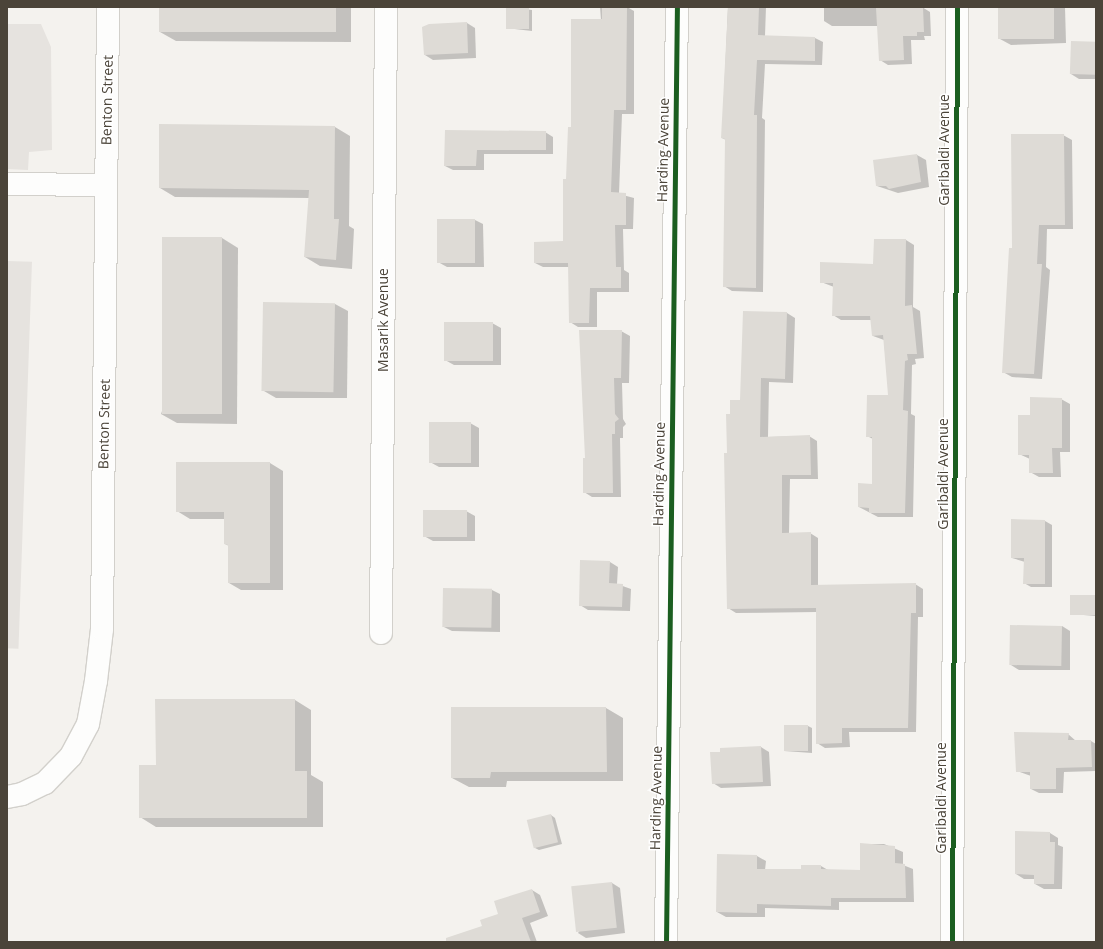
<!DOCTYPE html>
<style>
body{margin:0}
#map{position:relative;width:1103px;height:949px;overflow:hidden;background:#f4f2ee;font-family:"Open Sans",sans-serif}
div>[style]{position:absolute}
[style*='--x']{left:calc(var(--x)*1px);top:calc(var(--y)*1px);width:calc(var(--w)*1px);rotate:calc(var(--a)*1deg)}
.parking>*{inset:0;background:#e6e3df;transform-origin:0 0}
.shadow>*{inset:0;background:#0003}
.building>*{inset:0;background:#dedbd6;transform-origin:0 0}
.roads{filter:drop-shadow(1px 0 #d2d0cb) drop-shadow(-1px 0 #d2d0cb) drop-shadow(0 1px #d2d0cb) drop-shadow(0 -1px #d2d0cb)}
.minor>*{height:22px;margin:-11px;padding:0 11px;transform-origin:11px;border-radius:11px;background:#fdfdfc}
.cycleway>*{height:5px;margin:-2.5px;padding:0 2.5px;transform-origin:2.5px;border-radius:2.5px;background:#1b5e20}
span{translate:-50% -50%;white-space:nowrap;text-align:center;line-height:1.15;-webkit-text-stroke:3px #fff;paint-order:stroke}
.street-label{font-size:14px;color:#4b4439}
.frame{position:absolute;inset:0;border:8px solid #4b4439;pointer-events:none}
</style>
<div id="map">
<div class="parking">
<i style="clip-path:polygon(7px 24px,41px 24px,51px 47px,52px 150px,29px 152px,28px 170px,7px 169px)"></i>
<i style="left:7px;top:261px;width:25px;height:387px;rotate:2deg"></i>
</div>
<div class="shadow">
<i style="clip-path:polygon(160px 7px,351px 7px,351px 42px,176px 41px,160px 32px)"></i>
<i style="clip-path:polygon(507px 7px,532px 10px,532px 31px,506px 28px)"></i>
<i style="clip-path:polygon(600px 7px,627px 7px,634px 11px,634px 114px,622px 114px,619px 194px,634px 198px,633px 229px,623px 229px,624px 270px,629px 273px,629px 292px,597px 292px,597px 327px,578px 327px,570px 322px,569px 267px,543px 267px,535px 263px,564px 242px,572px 128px,601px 20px)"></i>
<i style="clip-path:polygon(728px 7px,766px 7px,765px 36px,815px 38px,823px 42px,822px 65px,765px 64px,762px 118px,765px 120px,763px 292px,732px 291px,724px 286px,726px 140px,722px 138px)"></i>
<i style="clip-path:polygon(824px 7px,922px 7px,930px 12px,931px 36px,924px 36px,925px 40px,911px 40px,912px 64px,888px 65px,880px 60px,878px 26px,832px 26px,824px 21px)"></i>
<i style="clip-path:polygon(999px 7px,1065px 7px,1066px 43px,1011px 45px,1000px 39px)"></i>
<i style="clip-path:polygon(467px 23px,475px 28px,476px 58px,433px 60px,425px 55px)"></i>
<i style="clip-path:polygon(1072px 42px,1096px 43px,1096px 79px,1079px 79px,1071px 74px)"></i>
<i style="clip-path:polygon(335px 127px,350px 136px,349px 226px,354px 229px,352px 269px,320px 266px,305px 257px,310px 198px,175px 197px,160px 188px)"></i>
<i style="clip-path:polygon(446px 131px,545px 132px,553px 137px,553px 154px,484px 154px,484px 170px,453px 170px,445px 166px)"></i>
<i style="clip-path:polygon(1063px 135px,1072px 140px,1073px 229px,1047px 229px,1046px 267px,1050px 270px,1042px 379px,1012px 377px,1003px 372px,1013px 249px)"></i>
<i style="clip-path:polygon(917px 155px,926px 160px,929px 187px,898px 193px,877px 186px)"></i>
<i style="clip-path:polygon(475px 220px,483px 224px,484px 267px,447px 267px,438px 262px)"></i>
<i style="clip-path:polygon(222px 238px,238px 248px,237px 424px,177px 423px,161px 414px)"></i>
<i style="clip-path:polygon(906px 240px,914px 245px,913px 307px,920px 311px,924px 358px,915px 359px,916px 364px,912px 365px,911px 414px,915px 416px,913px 517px,878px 517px,859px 507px,873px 485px,873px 439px,867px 436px,889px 396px,884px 340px,873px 336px,872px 320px,841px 320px,833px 315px,834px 287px,821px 282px,874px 265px)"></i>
<i style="clip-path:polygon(264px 303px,335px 304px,348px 311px,347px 398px,276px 398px,264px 391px)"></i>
<i style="clip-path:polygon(744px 312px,787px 313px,795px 318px,793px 383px,769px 382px,768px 437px,809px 436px,817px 441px,818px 479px,790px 479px,789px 534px,810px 533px,818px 538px,818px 586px,915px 584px,923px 589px,923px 617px,918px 617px,916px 732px,849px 732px,850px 747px,825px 748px,817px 743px,817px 612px,736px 613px,728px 608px,728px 454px,731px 415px,741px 401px)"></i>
<i style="clip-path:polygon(492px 323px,501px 328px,501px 365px,454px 365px,445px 360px)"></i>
<i style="clip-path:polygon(621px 331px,630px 336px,629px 383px,622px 383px,623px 419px,626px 424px,623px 427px,623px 438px,620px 438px,621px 497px,592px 497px,584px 492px,586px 459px)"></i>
<i style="clip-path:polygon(1061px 399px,1070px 404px,1070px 452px,1060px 452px,1061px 477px,1039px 477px,1030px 472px,1030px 459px,1019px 454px,1031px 416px)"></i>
<i style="clip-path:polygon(470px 423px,479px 428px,479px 467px,439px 467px,430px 462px)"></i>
<i style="clip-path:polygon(177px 463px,270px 463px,283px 471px,283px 590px,241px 590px,229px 583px,229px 546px,225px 544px,225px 519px,190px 519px,177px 511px)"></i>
<i style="clip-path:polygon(466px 511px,475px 516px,475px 541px,433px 541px,424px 536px)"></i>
<i style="clip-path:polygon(1045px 521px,1052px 525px,1052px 587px,1031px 587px,1024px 583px,1025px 562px,1012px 558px)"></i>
<i style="clip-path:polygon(610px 562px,618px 567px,617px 584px,631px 589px,630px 611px,588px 610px,580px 605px)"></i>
<i style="clip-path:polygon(444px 589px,492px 590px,500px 594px,500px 632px,452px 631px,444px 627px)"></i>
<i style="clip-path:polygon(1094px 596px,1096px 616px,1071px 614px)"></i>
<i style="clip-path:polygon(1062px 626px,1070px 631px,1070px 670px,1019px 670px,1011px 665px)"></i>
<i style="clip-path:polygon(295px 700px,311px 710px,311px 775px,323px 782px,323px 827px,156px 827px,140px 817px,157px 766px)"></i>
<i style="clip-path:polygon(452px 708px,606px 708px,623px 718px,623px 781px,507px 781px,506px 787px,469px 787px,452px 778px)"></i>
<i style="clip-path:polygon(808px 726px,812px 728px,812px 753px,784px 751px)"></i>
<i style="clip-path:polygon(1068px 734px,1076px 741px,1091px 741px,1096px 744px,1096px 771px,1064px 772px,1063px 793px,1039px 793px,1031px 789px,1031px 776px,1017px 771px)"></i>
<i style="clip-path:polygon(761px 747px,769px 752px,771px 786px,721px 788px,713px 783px)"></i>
<i style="clip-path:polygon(551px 815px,555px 818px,562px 844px,539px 850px,535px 848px)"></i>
<i style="clip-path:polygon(1050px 833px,1058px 838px,1058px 845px,1063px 847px,1062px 889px,1044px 889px,1035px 884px,1035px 879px,1024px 879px,1016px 874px)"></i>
<i style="clip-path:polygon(861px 844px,884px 844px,903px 852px,903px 865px,913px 869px,914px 902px,839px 902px,839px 910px,765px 908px,765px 917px,726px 917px,717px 912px,718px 855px,757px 856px,766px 861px,765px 870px,802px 870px,821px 866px,828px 870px,861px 871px)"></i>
<i style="clip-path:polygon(612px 883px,620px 888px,625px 933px,586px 938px,578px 933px)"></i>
<i style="clip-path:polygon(532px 890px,540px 895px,548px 916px,530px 923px,537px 942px,489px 942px,500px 914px)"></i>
</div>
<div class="building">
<i style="left:159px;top:7px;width:177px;height:25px"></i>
<i style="left:506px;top:7px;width:23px;height:22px"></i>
<i style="clip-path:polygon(602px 7px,627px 7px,626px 110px,614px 110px,611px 192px,626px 193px,626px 225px,615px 225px,616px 267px,621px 267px,621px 288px,590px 288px,589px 323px,569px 323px,568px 263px,534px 263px,534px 242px,563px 241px,563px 179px,566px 179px,568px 127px,571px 127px,571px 19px,602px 19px)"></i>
<i style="clip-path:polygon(728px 7px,759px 7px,758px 35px,815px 37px,815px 61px,757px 60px,754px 115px,757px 115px,756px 288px,723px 287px,725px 139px,721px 138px)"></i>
<i style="clip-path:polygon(923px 7px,924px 32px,917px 32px,917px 36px,903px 36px,904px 60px,879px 61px,876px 8px)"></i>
<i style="left:998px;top:7px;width:56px;height:32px"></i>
<i style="clip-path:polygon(467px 22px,468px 53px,424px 55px,422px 27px,429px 24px)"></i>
<i style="left:1071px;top:41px;width:25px;height:33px;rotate:2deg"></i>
<i style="clip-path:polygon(159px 124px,335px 126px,334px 219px,339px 219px,336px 260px,304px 257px,309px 190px,159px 188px)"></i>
<i style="clip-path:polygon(445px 130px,546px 131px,546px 150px,477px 150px,476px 166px,444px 166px)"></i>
<i style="clip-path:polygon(1011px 134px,1064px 134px,1065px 225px,1039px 225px,1037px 264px,1042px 264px,1034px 374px,1002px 373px,1009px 248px,1012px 248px)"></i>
<i style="clip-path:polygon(917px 154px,921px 182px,889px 189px,886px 186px,876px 186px,873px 160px)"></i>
<i style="left:437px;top:219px;width:38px;height:44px"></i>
<i style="left:162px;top:237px;width:60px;height:177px"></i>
<i style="clip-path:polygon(874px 239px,906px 239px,905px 306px,912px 305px,917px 354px,907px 354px,908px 360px,905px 361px,903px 410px,908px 411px,905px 513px,869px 513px,869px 508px,858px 507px,858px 483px,872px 484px,872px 437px,866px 437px,867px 395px,888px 395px,883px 335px,872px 336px,870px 316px,832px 316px,833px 283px,820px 283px,820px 262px,873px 264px)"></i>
<i style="left:263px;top:302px;width:72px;height:89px;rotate:1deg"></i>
<i style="clip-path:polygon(743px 311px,787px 312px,785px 379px,761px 378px,760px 437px,810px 435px,811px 475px,782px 475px,782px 533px,811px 532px,811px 585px,916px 583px,916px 613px,911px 613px,908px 728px,842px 728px,842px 743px,816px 744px,816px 608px,727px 609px,724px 453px,727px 453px,726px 414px,730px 414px,730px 400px,740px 400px)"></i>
<i style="left:444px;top:322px;width:49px;height:39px"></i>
<i style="clip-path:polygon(579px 330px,622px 330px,621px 378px,614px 378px,615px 414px,619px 419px,615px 422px,615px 434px,612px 434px,613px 493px,583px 493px,583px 458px,585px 458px)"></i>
<i style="clip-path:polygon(1030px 397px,1062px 398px,1062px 448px,1052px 448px,1053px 473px,1029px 473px,1029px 455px,1018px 455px,1018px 415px,1030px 415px)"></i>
<i style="left:429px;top:422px;width:42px;height:41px"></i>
<i style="clip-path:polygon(176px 462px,270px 462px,270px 583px,228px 583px,228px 545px,224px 544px,224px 512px,176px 512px)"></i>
<i style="left:423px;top:510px;width:44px;height:27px"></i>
<i style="clip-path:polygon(1011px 519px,1045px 520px,1045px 584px,1023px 584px,1024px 558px,1011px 558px)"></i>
<i style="clip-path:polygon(580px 560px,610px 561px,609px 583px,623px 584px,622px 607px,579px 606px)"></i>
<i style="left:443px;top:588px;width:49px;height:39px;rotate:1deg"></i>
<i style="left:1070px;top:595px;width:25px;height:20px"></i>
<i style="left:1010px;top:625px;width:52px;height:40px;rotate:1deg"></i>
<i style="clip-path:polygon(155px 699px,295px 699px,295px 771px,307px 771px,307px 818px,139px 818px,139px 765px,156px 765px)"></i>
<i style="clip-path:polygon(451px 707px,606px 707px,607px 772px,491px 772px,490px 778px,451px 778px)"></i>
<i style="left:784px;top:725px;width:24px;height:26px"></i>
<i style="clip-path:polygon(1014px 732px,1069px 733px,1068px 740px,1091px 740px,1092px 767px,1056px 768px,1056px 789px,1030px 789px,1030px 772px,1016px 772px)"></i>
<i style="clip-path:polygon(761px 746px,763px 782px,712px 784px,710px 752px,720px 752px,720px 748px)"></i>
<i style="left:551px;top:814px;width:29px;height:25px;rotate:76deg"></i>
<i style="clip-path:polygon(1015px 831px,1050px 832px,1050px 842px,1055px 842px,1054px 884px,1034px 884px,1034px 875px,1015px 874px)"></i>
<i style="clip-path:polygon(860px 843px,895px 846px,895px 863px,905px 864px,906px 898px,831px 898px,831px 906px,757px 904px,757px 913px,716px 912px,717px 854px,757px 855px,757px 869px,801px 869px,801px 865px,821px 865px,821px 869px,860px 870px)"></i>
<i style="left:612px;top:882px;width:46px;height:41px;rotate:84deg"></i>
<i style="clip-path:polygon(532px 889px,540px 912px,522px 918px,531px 942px,446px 942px,446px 938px,482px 926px,480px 920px,498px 914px,494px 901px)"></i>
</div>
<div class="roads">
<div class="minor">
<i style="--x:7;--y:184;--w:99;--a:0.6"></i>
<i style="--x:381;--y:633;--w:626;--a:-89.54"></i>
<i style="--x:7;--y:797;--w:15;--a:-11"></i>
<i style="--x:22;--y:794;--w:25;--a:-26"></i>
<i style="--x:45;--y:783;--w:37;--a:-46"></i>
<i style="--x:71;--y:756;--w:36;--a:-62"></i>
<i style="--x:88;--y:724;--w:44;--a:-79.5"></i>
<i style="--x:96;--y:681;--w:52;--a:-83.4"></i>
<i style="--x:102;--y:629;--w:622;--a:-89.45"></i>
<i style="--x:666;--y:942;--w:935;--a:-89.33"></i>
<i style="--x:952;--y:942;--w:935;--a:-89.69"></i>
</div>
</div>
<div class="cycleway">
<i style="--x:666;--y:942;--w:935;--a:-89.33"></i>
<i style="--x:952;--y:942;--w:935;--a:-89.69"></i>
</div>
<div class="street-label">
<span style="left:107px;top:100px;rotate:-89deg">Benton Street</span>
<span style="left:663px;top:150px;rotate:-89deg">Harding Avenue</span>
<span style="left:944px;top:150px;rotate:-90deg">Garibaldi Avenue</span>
<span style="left:383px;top:320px;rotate:-90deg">Masarik Avenue</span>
<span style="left:104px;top:424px;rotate:-89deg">Benton Street</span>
<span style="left:659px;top:474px;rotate:-89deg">Harding Avenue</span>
<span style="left:943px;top:474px;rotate:-90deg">Garibaldi Avenue</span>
<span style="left:656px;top:798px;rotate:-89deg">Harding Avenue</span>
<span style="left:941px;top:798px;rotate:-90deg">Garibaldi Avenue</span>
</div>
<div class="frame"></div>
</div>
